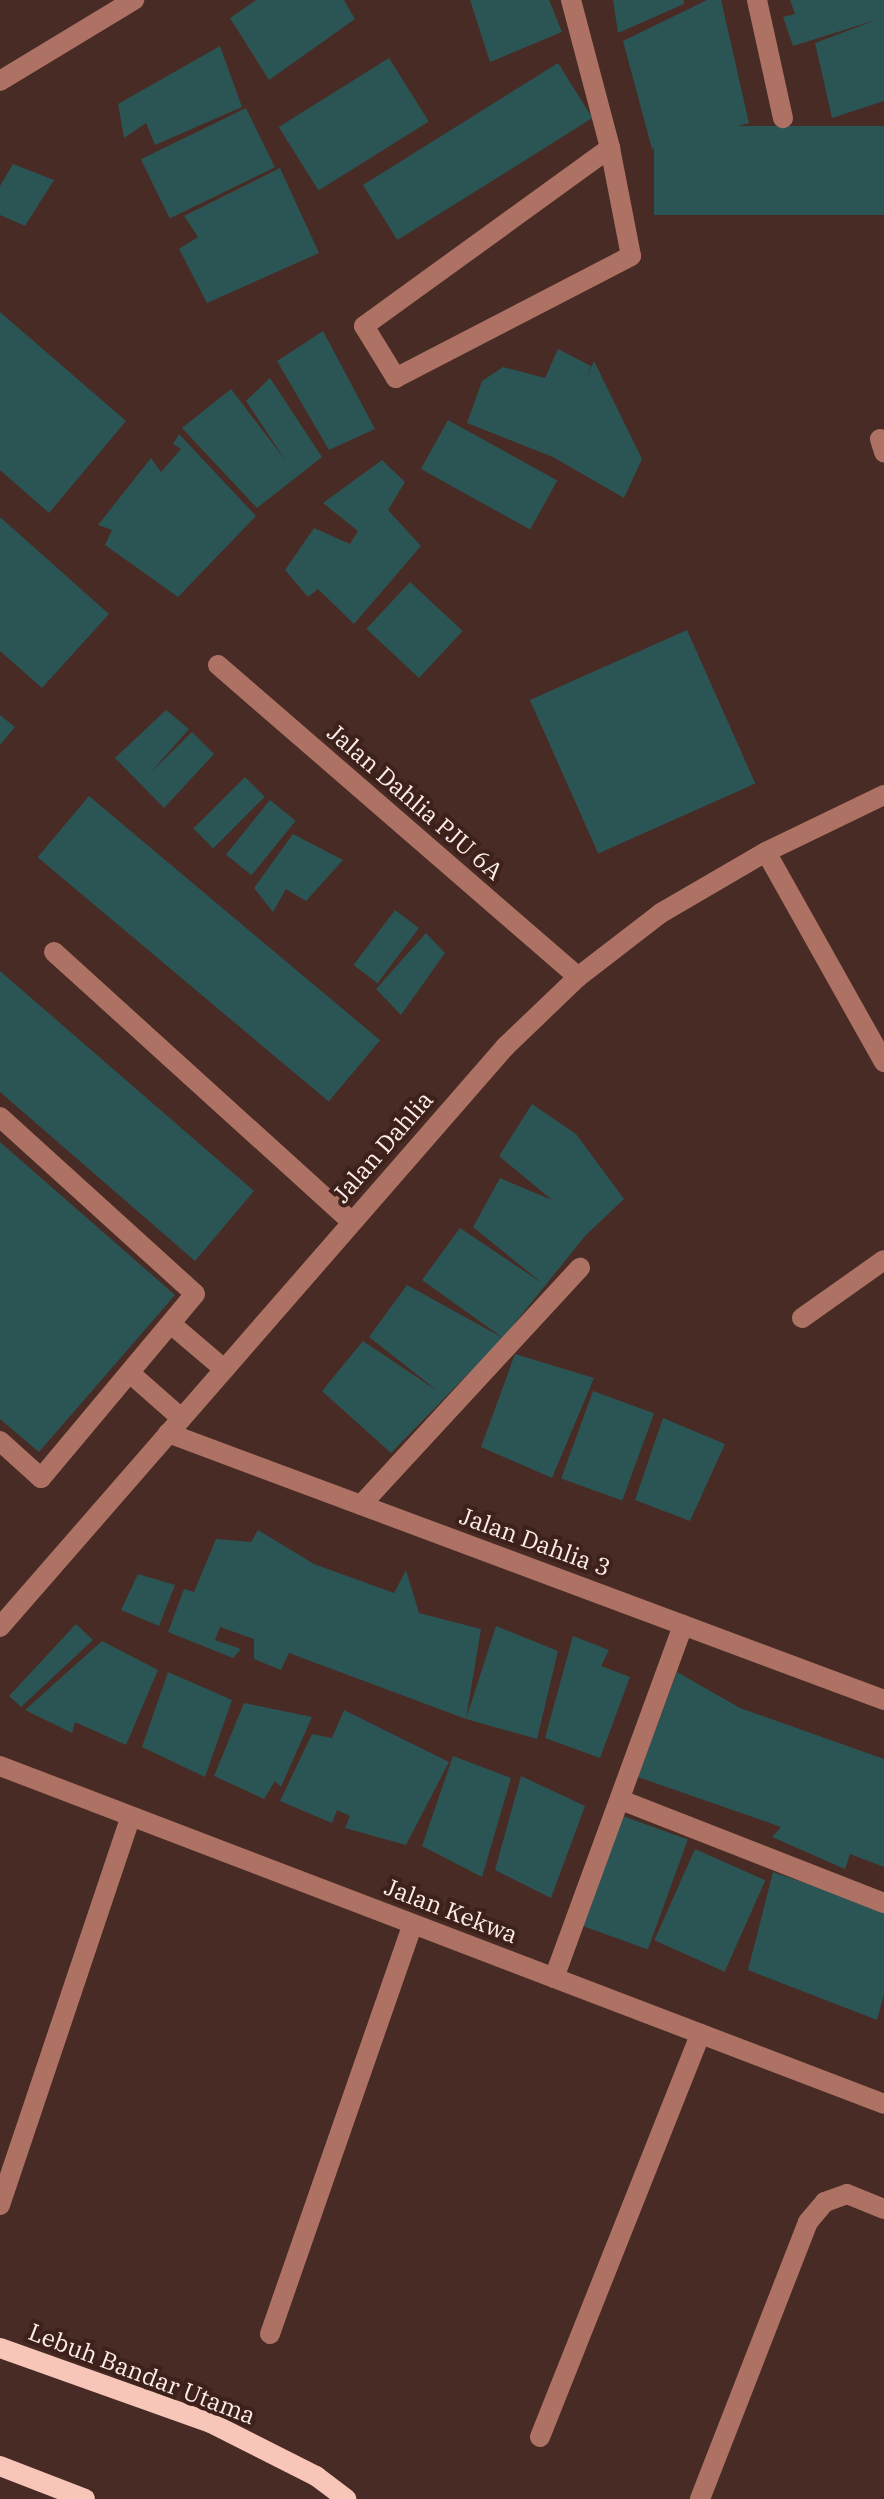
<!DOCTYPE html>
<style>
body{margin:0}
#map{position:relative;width:884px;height:2499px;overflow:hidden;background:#482b24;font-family:"IBM Plex Serif",serif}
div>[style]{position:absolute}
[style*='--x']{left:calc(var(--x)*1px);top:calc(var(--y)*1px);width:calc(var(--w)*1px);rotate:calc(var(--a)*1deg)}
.building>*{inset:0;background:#2b5455;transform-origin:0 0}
.minor>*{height:20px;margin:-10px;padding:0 10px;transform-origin:10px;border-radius:10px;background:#ad7263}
.major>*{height:20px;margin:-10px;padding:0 10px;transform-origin:10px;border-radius:10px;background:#f7c6b9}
span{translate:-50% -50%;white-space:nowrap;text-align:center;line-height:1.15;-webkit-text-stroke:8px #3d211a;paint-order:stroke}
.street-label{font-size:24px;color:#fdede9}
</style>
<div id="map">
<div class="building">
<i style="clip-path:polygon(256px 0,344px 0,355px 19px,269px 80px,230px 18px)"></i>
<i style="clip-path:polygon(470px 0,549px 0,562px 32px,490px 62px)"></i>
<i style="clip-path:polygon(613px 0,684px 0,684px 4px,618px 33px)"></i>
<i style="clip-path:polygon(707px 0,721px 0,749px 123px,652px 149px,623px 41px)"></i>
<i style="clip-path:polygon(790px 0,884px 0,884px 101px,832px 118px,815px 43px,876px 20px,793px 46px,783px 17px,795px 14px)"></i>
<i style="clip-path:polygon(220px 46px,242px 107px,155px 145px,146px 123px,124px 138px,118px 104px)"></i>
<i style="left:389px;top:58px;width:75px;height:130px;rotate:58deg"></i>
<i style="left:558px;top:63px;width:65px;height:230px;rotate:58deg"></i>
<i style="left:246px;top:108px;width:66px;height:117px;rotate:64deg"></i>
<i style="left:884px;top:126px;width:89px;height:230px;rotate:90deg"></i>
<i style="clip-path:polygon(13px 164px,54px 180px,25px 226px,0 215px,0 186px)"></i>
<i style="clip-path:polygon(280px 168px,319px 253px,207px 303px,179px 249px,198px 237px,184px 216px)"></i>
<i style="clip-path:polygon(0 312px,126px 421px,49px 513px,0 470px)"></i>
<i style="clip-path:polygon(323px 331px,375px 429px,329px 450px,277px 361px)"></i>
<i style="clip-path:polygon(558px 349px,591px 366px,587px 377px,594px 361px,642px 459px,624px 498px,553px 457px,467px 423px,482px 381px,503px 367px,545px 378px)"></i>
<i style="clip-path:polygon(270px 378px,322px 457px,257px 508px,182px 428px,231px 389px,286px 461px,246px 401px)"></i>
<i style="left:448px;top:420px;width:125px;height:56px;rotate:29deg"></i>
<i style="clip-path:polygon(179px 434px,256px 516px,178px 597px,105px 545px,112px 530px,98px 525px,151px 458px,161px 472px,181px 449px,173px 444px)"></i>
<i style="clip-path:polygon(382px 460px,405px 482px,388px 510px,421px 546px,354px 624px,318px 589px,308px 597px,285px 570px,314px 528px,350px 544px,358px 531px,323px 503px)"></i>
<i style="clip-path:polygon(0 517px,109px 614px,42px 688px,0 651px)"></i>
<i style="left:410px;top:582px;width:72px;height:64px;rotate:43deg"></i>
<i style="left:687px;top:630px;width:168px;height:172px;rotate:66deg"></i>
<i style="clip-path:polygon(166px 710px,189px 729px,151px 772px,192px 732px,214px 754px,164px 808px,115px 758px)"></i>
<i style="clip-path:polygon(0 715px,15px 727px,0 745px)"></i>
<i style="left:245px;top:777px;width:28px;height:73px;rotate:45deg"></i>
<i style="left:89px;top:796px;width:380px;height:80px;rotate:40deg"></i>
<i style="left:270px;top:800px;width:33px;height:70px;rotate:39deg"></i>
<i style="clip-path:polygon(293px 834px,343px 860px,306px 901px,286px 889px,273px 912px,254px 888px)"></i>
<i style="left:395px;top:910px;width:30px;height:69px;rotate:37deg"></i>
<i style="clip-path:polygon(426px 933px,445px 953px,401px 1015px,376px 989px)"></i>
<i style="clip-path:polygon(0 971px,254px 1191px,195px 1261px,0 1092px)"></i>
<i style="clip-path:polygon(532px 1104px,576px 1134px,624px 1199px,585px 1236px,503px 1338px,391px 1453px,322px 1391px,363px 1341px,439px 1392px,369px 1337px,407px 1285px,503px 1338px,422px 1280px,460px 1228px,542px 1283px,473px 1227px,500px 1178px,552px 1200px,499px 1156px)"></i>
<i style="clip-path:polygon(0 1142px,175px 1295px,39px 1452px,0 1419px)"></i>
<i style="clip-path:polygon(515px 1354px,594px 1378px,552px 1478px,481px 1447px)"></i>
<i style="left:593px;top:1391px;width:65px;height:93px;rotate:20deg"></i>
<i style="clip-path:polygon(663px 1418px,725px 1444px,690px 1521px,635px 1500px)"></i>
<i style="clip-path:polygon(258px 1530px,314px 1564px,394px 1593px,406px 1570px,419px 1613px,481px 1629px,466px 1719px,289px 1653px,281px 1670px,254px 1659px,254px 1639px,220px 1627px,215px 1640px,241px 1649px,233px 1658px,168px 1632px,184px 1589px,194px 1592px,216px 1539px,251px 1542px)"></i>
<i style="clip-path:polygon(138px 1574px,175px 1585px,159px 1626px,121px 1610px)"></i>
<i style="clip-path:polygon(76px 1624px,93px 1640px,21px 1707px,9px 1696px)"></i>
<i style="clip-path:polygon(496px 1626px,558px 1651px,537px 1739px,466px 1719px)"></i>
<i style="clip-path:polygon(573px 1636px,609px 1650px,601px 1666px,630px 1677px,600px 1758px,545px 1738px)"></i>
<i style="clip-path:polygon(102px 1641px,158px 1670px,126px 1745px,75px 1722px,72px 1733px,25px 1710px)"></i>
<i style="clip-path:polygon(168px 1672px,232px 1700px,205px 1777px,142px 1747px)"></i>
<i style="clip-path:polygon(677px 1672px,740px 1708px,884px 1759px,884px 1867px,850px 1854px,845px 1869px,772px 1837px,781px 1827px,638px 1777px)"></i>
<i style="clip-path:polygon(244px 1703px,312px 1717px,281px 1787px,275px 1781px,264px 1799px,214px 1776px)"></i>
<i style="clip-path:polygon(344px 1710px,449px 1762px,406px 1845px,345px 1828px,350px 1816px,337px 1810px,332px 1823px,280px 1801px,312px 1734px,332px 1738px)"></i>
<i style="clip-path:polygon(453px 1756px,511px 1778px,482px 1877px,422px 1846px)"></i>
<i style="clip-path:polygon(521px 1776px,585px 1806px,551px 1898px,495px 1870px)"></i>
<i style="left:623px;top:1816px;width:69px;height:117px;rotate:20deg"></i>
<i style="left:695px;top:1849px;width:77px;height:100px;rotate:24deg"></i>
<i style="clip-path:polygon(773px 1872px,884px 1910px,884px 1994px,877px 2020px,748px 1970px)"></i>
</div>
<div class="minor">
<i style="--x:571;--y:0;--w:153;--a:75.2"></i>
<i style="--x:610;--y:148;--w:110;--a:79"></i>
<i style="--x:631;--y:256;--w:265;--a:152.6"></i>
<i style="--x:396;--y:378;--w:61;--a:-121.6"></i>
<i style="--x:364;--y:326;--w:304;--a:-35.9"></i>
<i style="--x:757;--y:0;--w:121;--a:77.6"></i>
<i style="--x:0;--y:81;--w:157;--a:-31.2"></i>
<i style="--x:880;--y:439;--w:14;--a:73"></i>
<i style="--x:218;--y:665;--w:476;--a:40.9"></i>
<i style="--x:766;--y:852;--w:241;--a:60.7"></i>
<i style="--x:54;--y:952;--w:402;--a:42.2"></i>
<i style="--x:0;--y:1117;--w:263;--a:42.2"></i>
<i style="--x:195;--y:1294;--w:240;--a:129.9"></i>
<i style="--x:41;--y:1478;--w:55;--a:-137.9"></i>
<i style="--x:802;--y:1318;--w:100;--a:-35.3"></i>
<i style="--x:171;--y:1324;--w:70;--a:40.3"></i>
<i style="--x:131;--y:1374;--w:67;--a:41.3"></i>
<i style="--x:168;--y:1433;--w:764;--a:20.45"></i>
<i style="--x:361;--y:1505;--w:323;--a:-47.3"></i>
<i style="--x:0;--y:1627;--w:769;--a:-48.95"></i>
<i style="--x:505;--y:1047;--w:101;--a:-43.8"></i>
<i style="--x:578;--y:977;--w:105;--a:-37.6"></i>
<i style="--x:661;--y:913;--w:121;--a:-30.2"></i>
<i style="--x:766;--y:852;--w:131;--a:-25.8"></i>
<i style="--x:0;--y:1766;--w:946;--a:20.92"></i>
<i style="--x:621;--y:1800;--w:282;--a:21.4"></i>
<i style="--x:554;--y:1978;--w:376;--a:-69.9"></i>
<i style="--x:0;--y:2205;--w:410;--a:-71.4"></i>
<i style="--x:270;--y:2334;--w:434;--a:-70.8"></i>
<i style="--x:540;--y:2437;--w:434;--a:-68.3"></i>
<i style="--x:700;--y:2499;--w:297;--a:-68.7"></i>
<i style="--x:808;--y:2222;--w:26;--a:-50"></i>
<i style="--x:825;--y:2202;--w:23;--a:-20"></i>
<i style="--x:847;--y:2194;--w:40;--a:22"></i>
</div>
<div class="major">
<i style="--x:0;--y:2348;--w:224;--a:19.6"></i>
<i style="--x:211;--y:2423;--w:118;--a:26.8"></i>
<i style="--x:316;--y:2476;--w:38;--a:37"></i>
<i style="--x:0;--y:2466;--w:91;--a:21.2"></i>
</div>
<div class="street-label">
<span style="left:415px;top:802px;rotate:41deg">Jalan Dahlia PJU 6A</span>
<span style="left:383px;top:1147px;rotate:-49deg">Jalan Dahlia</span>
<span style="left:535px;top:1542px;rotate:20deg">Jalan Dahlia 3</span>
<span style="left:451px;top:1911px;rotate:21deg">Jalan Kekwa</span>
<span style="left:142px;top:2374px;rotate:21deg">Lebuh Bandar Utama</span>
</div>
</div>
